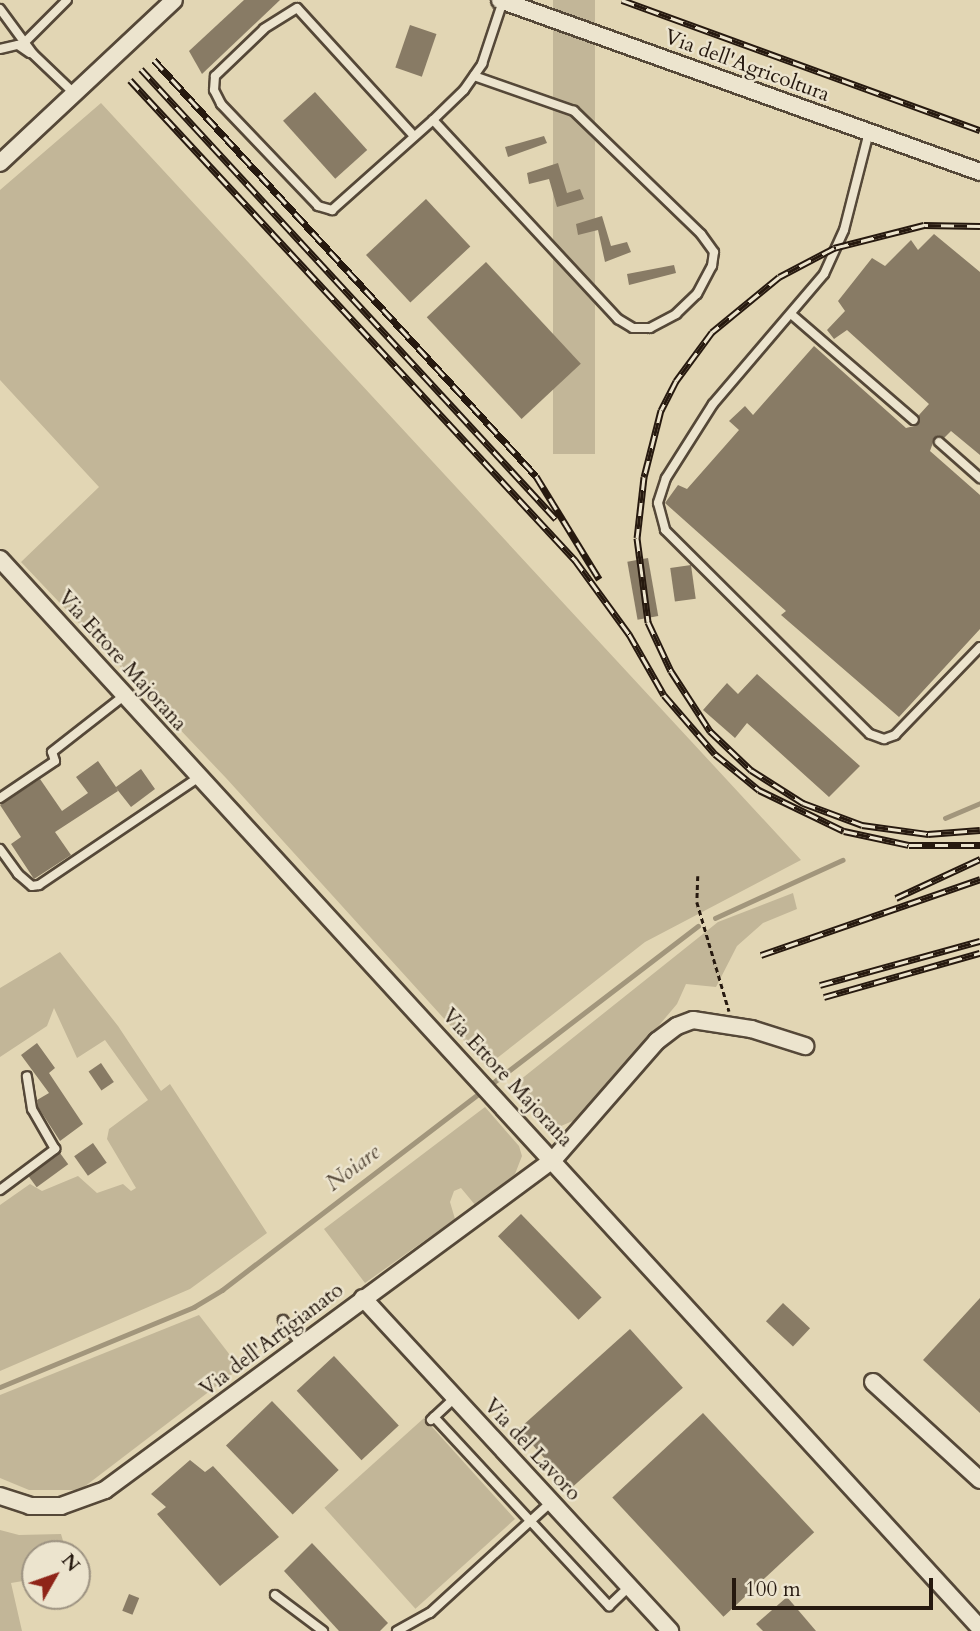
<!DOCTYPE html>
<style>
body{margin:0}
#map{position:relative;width:980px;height:1631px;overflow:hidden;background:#e2d6b4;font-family:Cardo,serif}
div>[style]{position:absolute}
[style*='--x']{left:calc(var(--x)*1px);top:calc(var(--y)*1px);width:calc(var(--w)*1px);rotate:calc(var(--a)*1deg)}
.green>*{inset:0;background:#c2b698;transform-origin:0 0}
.stream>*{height:4.5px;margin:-2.25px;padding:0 2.25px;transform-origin:2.25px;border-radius:2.25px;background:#a2967c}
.building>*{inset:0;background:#887b65;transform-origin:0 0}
.path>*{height:2.5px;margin-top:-1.25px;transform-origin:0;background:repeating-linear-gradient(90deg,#26190f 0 5px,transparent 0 8.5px)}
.roads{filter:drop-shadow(2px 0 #554838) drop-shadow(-2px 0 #554838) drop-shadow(0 2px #554838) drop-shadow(0 -2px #554838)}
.lane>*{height:8px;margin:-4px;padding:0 4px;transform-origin:4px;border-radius:4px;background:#ece4ce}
.street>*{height:16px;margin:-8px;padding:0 8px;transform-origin:8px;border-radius:8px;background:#ece4ce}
.rail>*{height:7px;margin-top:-3.5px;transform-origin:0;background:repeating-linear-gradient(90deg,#ece4ce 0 13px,#26190f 0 26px);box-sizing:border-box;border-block:2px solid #26190f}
span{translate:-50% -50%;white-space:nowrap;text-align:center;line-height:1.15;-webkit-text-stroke:5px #ece4ce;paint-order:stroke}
.street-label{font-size:21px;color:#26190f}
.water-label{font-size:23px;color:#584b3b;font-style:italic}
.north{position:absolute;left:21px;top:1540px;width:70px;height:70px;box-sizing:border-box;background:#ece4ce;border:2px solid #9d9382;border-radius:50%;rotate:50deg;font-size:19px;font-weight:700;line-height:28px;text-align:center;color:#26190f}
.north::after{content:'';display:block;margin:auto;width:24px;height:32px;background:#8f2418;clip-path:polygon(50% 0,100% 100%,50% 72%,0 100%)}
.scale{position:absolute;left:732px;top:1578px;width:201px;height:32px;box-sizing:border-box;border:4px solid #26190f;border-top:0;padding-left:9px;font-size:21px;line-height:24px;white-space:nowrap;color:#26190f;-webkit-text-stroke:5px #ece4ce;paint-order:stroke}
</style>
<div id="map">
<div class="green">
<i style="left:553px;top:0;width:42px;height:454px"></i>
<i style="clip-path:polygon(101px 103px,801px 860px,645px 942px,487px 1066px,226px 778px,21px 562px,99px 487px,0 380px,0 190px)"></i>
<i style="clip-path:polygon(793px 893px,797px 909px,763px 923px,737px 946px,716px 987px,686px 984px,677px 1004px,582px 1117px,561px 1126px,543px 1120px,510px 1088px,718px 922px)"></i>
<i style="clip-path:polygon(60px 952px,118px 1026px,161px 1091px,170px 1084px,267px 1233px,190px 1289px,0 1371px,0 1205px,30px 1184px,42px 1191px,78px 1176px,97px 1193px,123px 1184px,131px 1191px,136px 1188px,107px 1139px,109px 1129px,148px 1100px,105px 1040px,77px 1058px,54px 1008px,47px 1026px,0 1057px,0 988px)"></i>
<i style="clip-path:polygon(485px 1107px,519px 1146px,522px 1156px,515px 1174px,476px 1206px,461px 1188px,454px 1191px,450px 1202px,455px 1219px,365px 1283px,324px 1229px)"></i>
<i style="clip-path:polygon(199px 1315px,240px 1368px,80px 1490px,29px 1490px,0 1478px,0 1395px)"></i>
<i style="left:424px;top:1418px;width:136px;height:134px;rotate:48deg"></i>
<i style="clip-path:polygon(0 1530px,19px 1535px,61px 1534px,67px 1554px,35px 1554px,35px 1579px,11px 1583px,22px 1631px,0 1631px)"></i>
</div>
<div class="stream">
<i style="--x:945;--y:818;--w:38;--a:-23"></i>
<i style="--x:715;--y:918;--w:140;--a:-24.5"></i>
<i style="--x:0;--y:1387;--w:210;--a:-22.4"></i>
<i style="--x:194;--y:1307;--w:33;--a:-31"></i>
<i style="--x:222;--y:1290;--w:599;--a:-37.41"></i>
</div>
<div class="building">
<i style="clip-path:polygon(244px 0,280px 0,202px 74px,189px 51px)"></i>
<i style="left:410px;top:25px;width:28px;height:45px;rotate:19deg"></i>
<i style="left:315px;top:92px;width:78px;height:43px;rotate:48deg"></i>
<i style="clip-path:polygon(544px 136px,547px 143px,508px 157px,505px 147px)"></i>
<i style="clip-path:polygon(558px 163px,567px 193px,580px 189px,584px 199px,557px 207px,549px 179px,529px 184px,527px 173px)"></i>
<i style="left:426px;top:199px;width:65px;height:82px;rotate:47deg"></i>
<i style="clip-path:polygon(602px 216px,611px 246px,627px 242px,631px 252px,605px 262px,598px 230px,578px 235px,576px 224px)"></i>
<i style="clip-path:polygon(934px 234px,980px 272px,980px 455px,951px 431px,944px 438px,935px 437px,930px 451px,980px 495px,980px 629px,899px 717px,781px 615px,786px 611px,665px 503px,678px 485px,687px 489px,739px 430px,729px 421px,745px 406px,753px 415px,814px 346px,906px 428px,918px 425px,919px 415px,929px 404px,847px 330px,834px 339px,827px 330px,845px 311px,838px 301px,872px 258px,885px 266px,911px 240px,918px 250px)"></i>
<i style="left:486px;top:262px;width:139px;height:81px;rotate:47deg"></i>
<i style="clip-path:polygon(674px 265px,676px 273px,629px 285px,627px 274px)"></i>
<i style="left:648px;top:558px;width:59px;height:21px;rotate:80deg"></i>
<i style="left:691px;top:565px;width:34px;height:21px;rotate:82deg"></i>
<i style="clip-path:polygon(757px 674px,860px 766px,829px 797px,747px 723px,735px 738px,703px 710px,727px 683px,738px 694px)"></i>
<i style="clip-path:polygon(98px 761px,116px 787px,141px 769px,155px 789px,131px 807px,116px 788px,118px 791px,55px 832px,71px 855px,34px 879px,11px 844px,21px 837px,0 805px,40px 779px,62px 811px,88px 793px,76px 777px)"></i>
<i style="clip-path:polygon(37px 1043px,55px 1068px,49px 1073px,83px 1124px,60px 1141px,38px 1107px,37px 1100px,49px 1093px,21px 1055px)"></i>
<i style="left:101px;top:1063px;width:23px;height:15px;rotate:56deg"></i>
<i style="left:93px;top:1143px;width:24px;height:23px;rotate:55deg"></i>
<i style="left:60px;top:1153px;width:14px;height:39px;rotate:54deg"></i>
<i style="left:521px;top:1214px;width:116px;height:32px;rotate:46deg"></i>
<i style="clip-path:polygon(980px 1298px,980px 1413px,923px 1360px)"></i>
<i style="left:783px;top:1303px;width:37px;height:25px;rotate:43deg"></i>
<i style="left:630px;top:1329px;width:79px;height:150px;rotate:48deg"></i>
<i style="left:334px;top:1356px;width:95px;height:51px;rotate:47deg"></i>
<i style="left:272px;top:1401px;width:96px;height:64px;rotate:46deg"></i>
<i style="left:703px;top:1413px;width:163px;height:124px;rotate:47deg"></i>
<i style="clip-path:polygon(190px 1460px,205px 1472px,213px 1466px,279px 1537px,220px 1586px,157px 1514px,166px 1507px,151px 1494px)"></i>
<i style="clip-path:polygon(312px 1543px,388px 1623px,380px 1631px,339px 1631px,284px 1571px)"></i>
<i style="left:129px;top:1594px;width:11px;height:18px;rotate:22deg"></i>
<i style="clip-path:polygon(787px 1597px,816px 1631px,763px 1631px,756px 1624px)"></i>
</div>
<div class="path">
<i style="--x:698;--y:876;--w:26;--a:92"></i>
<i style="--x:697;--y:902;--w:114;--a:73.6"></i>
</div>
<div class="roads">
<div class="lane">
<i style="--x:0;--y:9;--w:56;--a:53.7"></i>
<i style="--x:33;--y:54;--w:57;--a:43.6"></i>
<i style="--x:25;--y:42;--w:59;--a:-45"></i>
<i style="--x:0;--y:49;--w:18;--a:-13"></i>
<i style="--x:18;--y:45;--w:14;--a:34"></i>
<i style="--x:433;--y:120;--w:272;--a:47.1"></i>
<i style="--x:618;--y:319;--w:17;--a:31"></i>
<i style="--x:633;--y:328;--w:17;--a:0"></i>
<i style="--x:650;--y:328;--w:30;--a:-28"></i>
<i style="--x:676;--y:314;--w:29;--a:-44"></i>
<i style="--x:697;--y:294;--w:32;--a:-62"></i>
<i style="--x:712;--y:266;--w:14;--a:-82"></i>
<i style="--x:714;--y:252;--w:22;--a:-126"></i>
<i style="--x:701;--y:234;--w:177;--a:-135.9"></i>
<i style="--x:574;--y:111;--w:106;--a:-160.7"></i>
<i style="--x:869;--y:132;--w:101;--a:104.3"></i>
<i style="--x:844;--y:230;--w:48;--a:114.4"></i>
<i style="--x:824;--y:274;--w:171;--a:130.5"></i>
<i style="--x:713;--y:404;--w:88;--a:122.4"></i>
<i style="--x:666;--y:478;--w:26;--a:108"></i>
<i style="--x:658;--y:503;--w:28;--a:75"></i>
<i style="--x:665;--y:530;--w:289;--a:44.9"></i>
<i style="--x:870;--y:734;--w:15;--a:20"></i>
<i style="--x:884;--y:739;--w:12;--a:-20"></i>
<i style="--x:895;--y:735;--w:122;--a:-46"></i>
<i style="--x:414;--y:136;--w:173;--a:-132.4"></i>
<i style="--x:297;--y:8;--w:39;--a:148"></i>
<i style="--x:264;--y:29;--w:68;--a:136.2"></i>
<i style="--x:215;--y:76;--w:14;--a:94"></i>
<i style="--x:214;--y:90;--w:16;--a:63"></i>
<i style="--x:221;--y:104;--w:141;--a:46.4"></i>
<i style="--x:318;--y:206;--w:15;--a:16"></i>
<i style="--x:332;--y:210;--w:135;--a:-41.7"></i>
<i style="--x:433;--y:120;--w:43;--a:-44.1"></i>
<i style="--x:464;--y:90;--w:32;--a:-55"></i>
<i style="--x:482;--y:64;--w:66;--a:-71.6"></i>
<i style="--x:791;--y:314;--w:162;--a:40.8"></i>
<i style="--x:939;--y:442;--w:55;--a:41.3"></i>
<i style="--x:0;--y:798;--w:66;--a:-33.9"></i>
<i style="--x:55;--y:761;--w:9;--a:-108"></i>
<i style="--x:52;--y:752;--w:93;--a:-38"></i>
<i style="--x:0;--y:849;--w:31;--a:54"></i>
<i style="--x:18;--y:874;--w:18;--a:41"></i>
<i style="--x:32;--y:886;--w:7;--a:-8"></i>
<i style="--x:39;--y:885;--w:193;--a:-34"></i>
<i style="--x:0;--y:1190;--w:69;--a:-36.7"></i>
<i style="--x:55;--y:1149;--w:46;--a:-119.9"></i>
<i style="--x:32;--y:1109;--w:33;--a:-99"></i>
<i style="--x:283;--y:1320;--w:29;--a:54"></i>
<i style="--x:434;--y:1417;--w:258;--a:47.2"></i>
<i style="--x:609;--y:1606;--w:28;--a:-44"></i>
<i style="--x:431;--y:1420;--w:33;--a:-43"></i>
<i style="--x:275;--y:1595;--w:60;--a:36.9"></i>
<i style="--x:397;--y:1631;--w:38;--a:-29"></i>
<i style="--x:430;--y:1613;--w:164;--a:-42.5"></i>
</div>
<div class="street">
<i style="--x:500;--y:0;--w:510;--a:19.71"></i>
<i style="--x:0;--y:163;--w:238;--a:-43.1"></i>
<i style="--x:0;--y:559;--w:1450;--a:47.49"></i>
<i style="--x:363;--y:1298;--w:453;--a:47.3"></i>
<i style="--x:873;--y:1382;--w:145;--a:42.5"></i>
<i style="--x:0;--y:1496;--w:32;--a:18"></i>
<i style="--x:30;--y:1506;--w:31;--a:0"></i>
<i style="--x:61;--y:1506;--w:47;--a:-20"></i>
<i style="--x:105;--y:1490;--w:558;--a:-36.4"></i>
<i style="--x:554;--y:1159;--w:157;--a:-48.9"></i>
<i style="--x:657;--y:1041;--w:25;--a:-37"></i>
<i style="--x:677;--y:1026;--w:17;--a:-21"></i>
<i style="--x:693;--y:1020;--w:59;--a:8.8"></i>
<i style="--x:751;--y:1029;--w:57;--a:17.5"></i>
</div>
</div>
<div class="rail">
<i style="--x:622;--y:0;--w:381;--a:20"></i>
<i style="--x:154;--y:60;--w:565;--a:47.44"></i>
<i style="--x:536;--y:476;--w:121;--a:58.5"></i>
<i style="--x:141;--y:69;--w:612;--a:47.32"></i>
<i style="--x:130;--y:80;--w:655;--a:47.17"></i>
<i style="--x:575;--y:560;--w:92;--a:53.9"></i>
<i style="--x:629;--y:634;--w:70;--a:60.2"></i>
<i style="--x:664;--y:695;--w:78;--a:49.2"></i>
<i style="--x:715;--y:754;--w:57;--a:39.3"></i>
<i style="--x:759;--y:790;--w:94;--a:25.8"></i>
<i style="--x:844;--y:831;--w:66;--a:12.2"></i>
<i style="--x:909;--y:845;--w:71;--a:0"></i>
<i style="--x:980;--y:226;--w:56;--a:-179"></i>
<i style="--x:924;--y:225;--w:93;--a:165.7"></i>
<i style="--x:834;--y:248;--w:62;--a:152.2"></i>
<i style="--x:779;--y:277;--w:87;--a:140.6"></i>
<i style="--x:712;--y:332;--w:61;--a:126.3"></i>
<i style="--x:676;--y:381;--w:33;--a:117"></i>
<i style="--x:661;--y:410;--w:69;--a:104.2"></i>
<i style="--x:644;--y:477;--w:61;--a:96.5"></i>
<i style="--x:637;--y:538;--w:85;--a:82.5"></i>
<i style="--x:648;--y:622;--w:54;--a:64.9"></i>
<i style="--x:671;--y:671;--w:72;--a:57"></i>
<i style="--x:710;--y:731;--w:57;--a:43.6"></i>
<i style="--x:751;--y:770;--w:62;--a:32.4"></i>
<i style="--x:803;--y:803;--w:63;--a:20.4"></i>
<i style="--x:862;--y:825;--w:67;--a:7.8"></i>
<i style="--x:928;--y:834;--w:52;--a:-4.4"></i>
<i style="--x:896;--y:898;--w:93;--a:-24.9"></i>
<i style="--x:761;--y:955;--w:232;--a:-19.1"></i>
<i style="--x:820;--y:985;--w:166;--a:-15.4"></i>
<i style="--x:824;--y:997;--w:162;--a:-15.8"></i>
</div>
<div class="street-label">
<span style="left:747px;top:66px;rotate:20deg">Via dell'Agricoltura</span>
<span style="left:122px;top:661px;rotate:48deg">Via Ettore Majorana</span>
<span style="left:507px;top:1078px;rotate:47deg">Via Ettore Majorana</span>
<span style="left:272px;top:1340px;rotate:-37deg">Via dell'Artigianato</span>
<span style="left:532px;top:1450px;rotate:47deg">Via del Lavoro</span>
</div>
<div class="water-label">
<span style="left:353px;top:1168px;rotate:-37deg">Noiare</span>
</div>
<div class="north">N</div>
<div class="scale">100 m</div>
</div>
